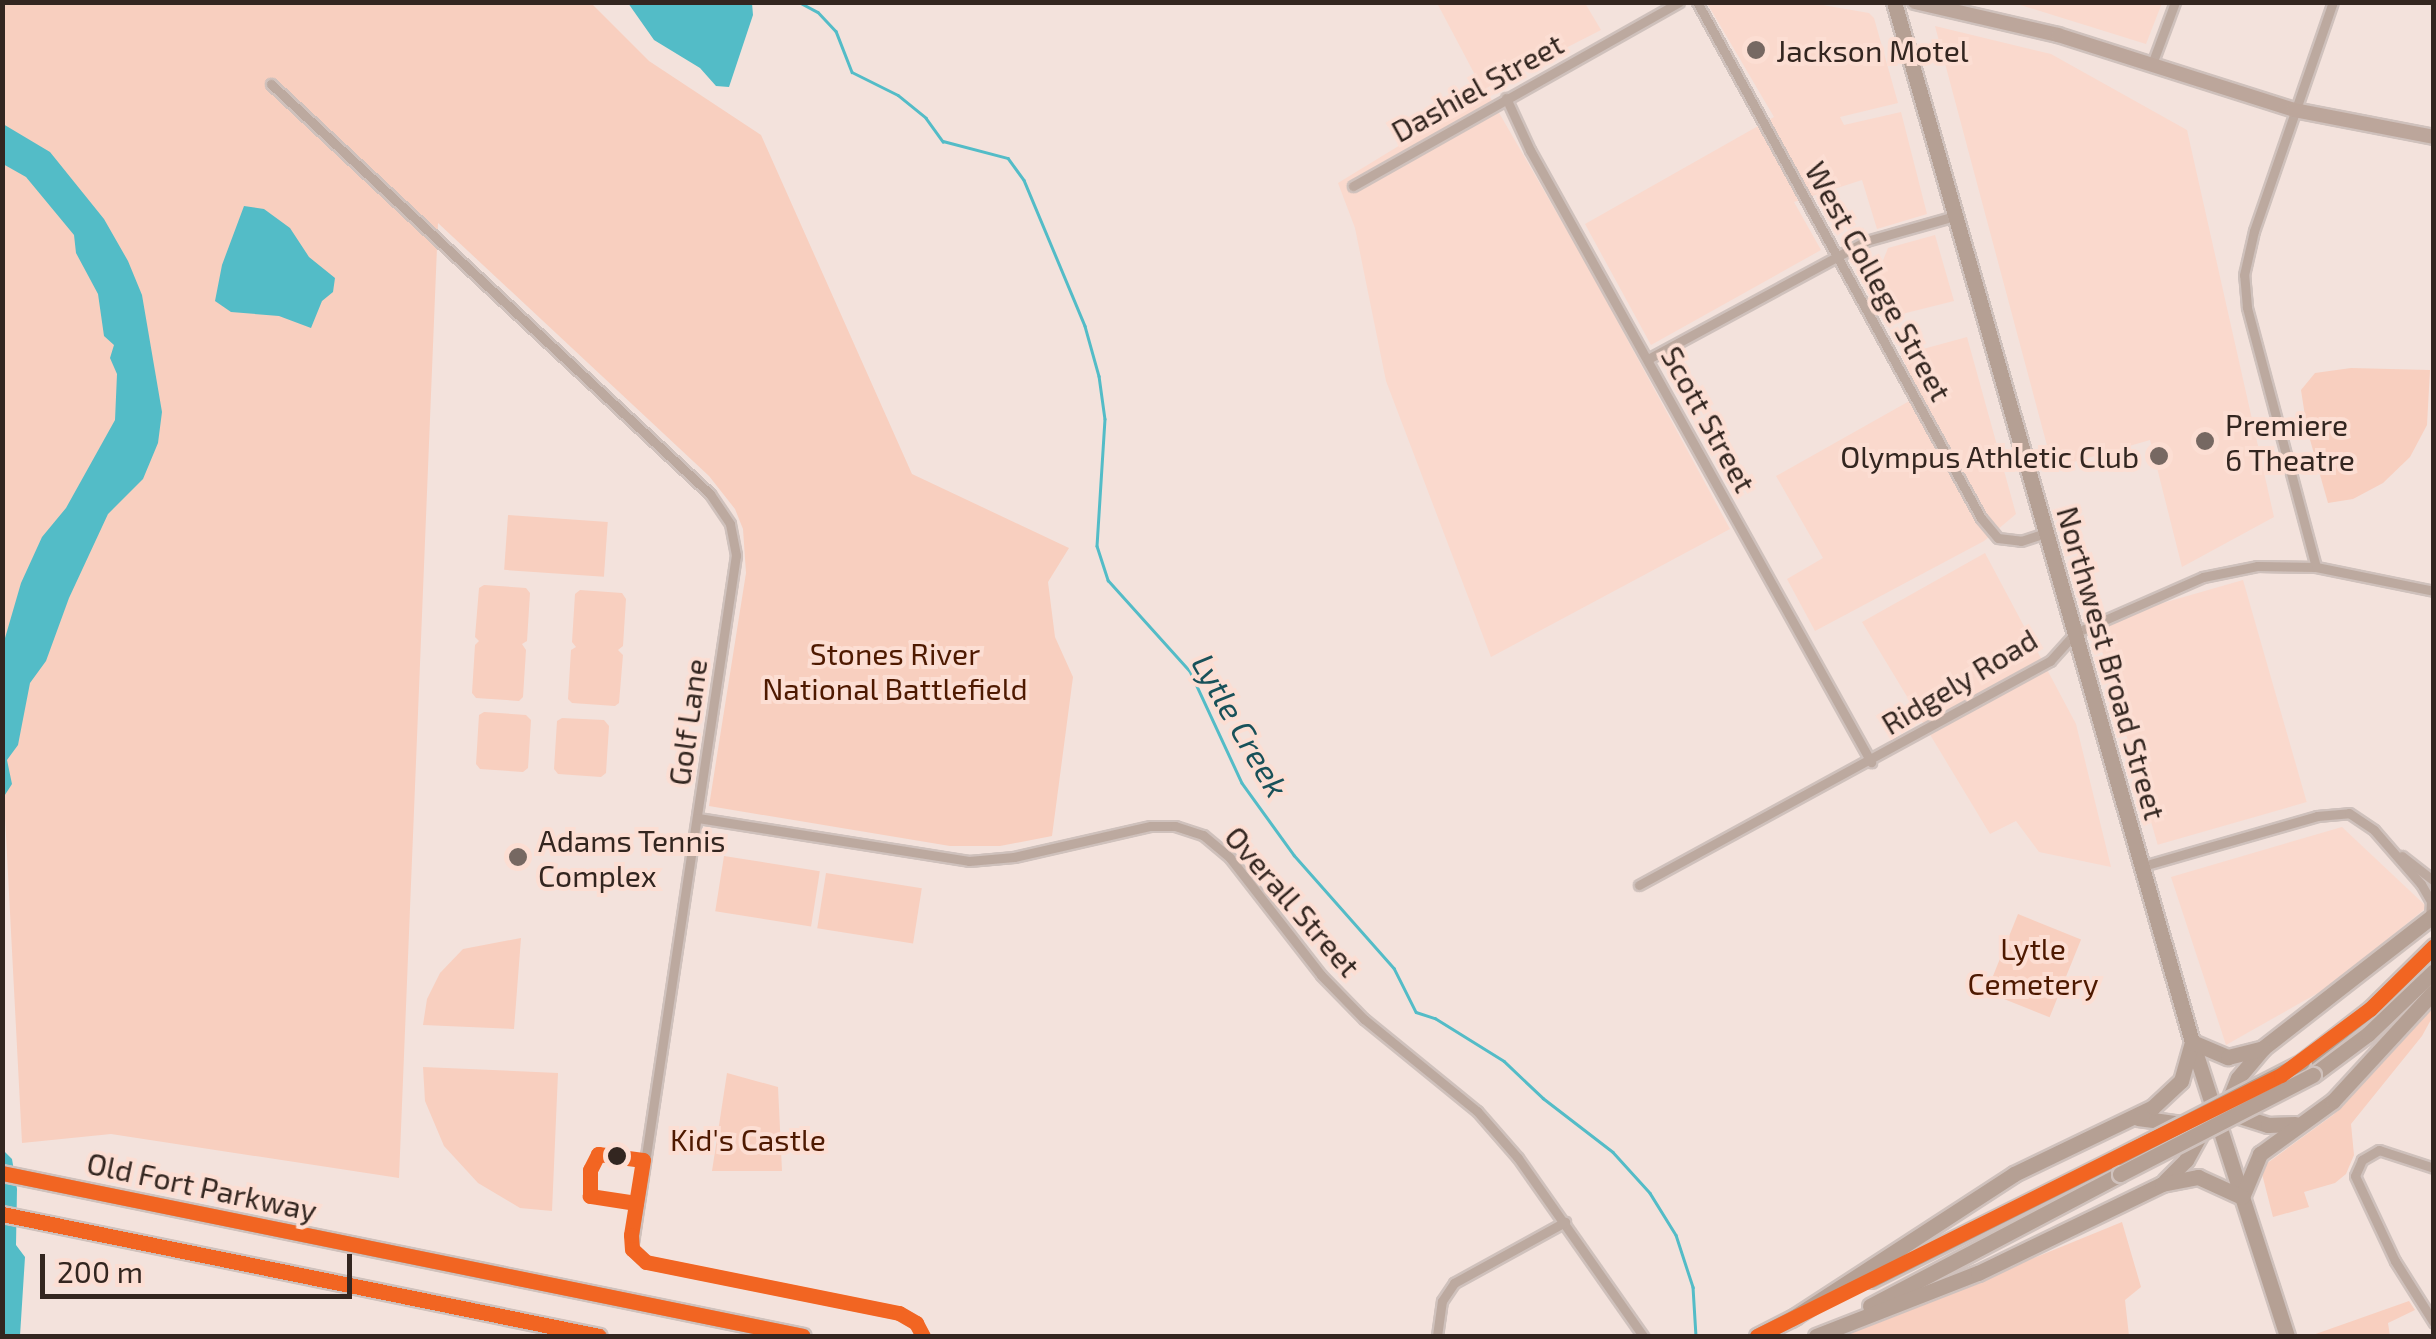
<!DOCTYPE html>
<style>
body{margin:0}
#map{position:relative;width:2436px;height:1339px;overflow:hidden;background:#f3e2dc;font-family:"Exo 2",sans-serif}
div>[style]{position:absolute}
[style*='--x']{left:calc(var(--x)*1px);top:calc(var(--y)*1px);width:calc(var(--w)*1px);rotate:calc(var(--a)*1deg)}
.built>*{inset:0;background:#fad9cd;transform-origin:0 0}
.green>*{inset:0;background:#f8cfbf;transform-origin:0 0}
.water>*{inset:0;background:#53bcc7}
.stream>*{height:2.5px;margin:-1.25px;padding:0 1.25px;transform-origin:1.25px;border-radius:1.25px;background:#53bcc7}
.roads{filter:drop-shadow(2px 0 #cfc1bc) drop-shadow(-2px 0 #cfc1bc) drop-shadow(0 2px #cfc1bc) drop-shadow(0 -2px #cfc1bc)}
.minor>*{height:9px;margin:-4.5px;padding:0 4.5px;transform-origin:4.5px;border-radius:4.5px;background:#bca99f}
.secondary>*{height:14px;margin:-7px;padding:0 7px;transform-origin:7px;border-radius:7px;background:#bca69b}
.primary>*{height:15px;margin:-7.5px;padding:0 7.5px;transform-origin:7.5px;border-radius:7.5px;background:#b5a094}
.bridges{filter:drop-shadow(2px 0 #cfc1bc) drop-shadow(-2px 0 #cfc1bc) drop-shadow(0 2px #cfc1bc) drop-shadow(0 -2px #cfc1bc)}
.primary-bridge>*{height:15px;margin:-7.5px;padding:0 7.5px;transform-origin:7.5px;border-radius:7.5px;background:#b5a094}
.bus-1>*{height:15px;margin:-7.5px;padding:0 7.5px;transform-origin:7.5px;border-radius:7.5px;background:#f26522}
.dots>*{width:28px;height:28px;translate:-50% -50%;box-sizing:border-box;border:5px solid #fcded3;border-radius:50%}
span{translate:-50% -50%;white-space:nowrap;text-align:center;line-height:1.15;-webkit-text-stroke:8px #fcded3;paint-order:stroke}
.poi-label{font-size:30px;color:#332620}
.left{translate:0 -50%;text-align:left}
.right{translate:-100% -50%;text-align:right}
.street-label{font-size:30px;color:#332620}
.park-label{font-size:30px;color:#4e1900}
.water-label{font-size:32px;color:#195159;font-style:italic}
.frame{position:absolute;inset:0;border:5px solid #332620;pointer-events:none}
.scale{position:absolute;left:40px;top:1254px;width:312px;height:45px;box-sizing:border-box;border:5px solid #332620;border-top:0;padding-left:12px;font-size:30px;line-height:35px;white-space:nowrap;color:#332620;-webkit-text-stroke:8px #fcded3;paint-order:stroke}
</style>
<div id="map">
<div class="built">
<i style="clip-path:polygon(1437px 3px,1585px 3px,1601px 30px,1483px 90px)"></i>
<i style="clip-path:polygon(1707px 3px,1811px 3px,1869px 13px,1874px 18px,1898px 103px,1840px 117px,1844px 125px,1901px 112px,1927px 214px,1877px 229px,1862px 180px,1794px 202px,1821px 250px,1651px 345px,1585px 224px,1774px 117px)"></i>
<i style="clip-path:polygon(2014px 3px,2162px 3px,2146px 44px)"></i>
<i style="clip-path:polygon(1935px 26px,2051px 54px,2187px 130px,2274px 517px,2182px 567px,2150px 440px,2053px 468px)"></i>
<i style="clip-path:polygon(1487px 92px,1588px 267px,1730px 529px,1491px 657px,1386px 381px,1355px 228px,1338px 183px)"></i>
<i style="clip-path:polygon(1935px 235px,1954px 301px,1890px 317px,1873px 285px,1888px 248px)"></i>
<i style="clip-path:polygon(1967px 337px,2016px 514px,1984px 541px,1815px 631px,1787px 579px,1823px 558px,1776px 476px,1920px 395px,1901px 355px)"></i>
<i style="clip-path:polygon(1985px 553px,2076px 724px,2111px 867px,2039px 852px,2016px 821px,1990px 834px,1862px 622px)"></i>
<i style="left:2243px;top:580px;width:231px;height:155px;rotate:74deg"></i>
<i style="clip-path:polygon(2342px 827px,2427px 907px,2332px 985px,2226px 1045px,2171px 877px)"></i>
</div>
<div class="green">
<i style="clip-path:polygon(2px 3px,591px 3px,649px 61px,761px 135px,912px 474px,1069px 548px,1048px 582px,1055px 637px,1073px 677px,1052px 836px,1000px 846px,950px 846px,709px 806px,746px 573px,743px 529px,735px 509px,709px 476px,438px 223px,399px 1178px,111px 1134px,22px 1143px,2px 759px)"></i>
<i style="clip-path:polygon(2351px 368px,2430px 370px,2427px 425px,2410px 457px,2383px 483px,2353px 499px,2328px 503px,2307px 429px,2301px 390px,2315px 373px)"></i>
<i style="left:508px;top:515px;width:100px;height:55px;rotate:4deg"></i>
<i style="clip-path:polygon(484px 585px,526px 588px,530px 593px,527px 641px,522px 644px,526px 650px,523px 697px,519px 701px,476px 698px,472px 693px,475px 645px,479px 641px,475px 637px,479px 588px)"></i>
<i style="clip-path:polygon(580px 590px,622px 593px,626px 599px,623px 646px,618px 650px,623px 655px,619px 703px,615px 706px,572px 703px,568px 699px,571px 650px,576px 647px,572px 642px,575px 594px)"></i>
<i style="clip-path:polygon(484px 712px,526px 715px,531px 720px,528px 768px,523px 772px,480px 769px,476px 764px,479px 715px)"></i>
<i style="clip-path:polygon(562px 718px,604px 720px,609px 726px,606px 773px,601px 777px,558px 774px,554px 769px,557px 721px)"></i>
<i style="left:724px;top:856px;width:97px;height:56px;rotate:9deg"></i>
<i style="left:826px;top:873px;width:97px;height:56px;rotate:9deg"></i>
<i style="left:2018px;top:914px;width:68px;height:84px;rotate:22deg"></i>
<i style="clip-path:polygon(521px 938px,514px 1029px,423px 1025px,427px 999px,440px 973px,463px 949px)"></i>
<i style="clip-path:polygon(2433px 1004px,2433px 1016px,2422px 1036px,2351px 1124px,2354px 1155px,2346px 1174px,2335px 1183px,2304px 1192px,2309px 1207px,2273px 1217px,2262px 1174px,2266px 1164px,2333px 1115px)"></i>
<i style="clip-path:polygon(423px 1067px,558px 1073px,552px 1211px,520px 1208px,478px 1183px,444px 1146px,425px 1101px)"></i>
<i style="clip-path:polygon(727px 1073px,778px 1087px,782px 1171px,712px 1171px)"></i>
<i style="clip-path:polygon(2122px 1222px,2141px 1287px,2125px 1300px,2129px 1336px,1842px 1336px)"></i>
<i style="clip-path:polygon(2409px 1301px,2415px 1310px,2388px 1323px,2390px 1336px,2310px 1336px)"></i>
</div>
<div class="water">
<i style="clip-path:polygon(628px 3px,752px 3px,753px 15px,729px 87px,716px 86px,700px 68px,654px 40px)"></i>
<i style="clip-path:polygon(3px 124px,50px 152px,104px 219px,128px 261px,142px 295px,162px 412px,158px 443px,143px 479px,108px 514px,69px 598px,46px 661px,30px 683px,18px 745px,7px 760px,12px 784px,3px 798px,3px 645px,21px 583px,42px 537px,66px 508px,115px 420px,117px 374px,110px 358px,114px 345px,104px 336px,98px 294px,76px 253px,74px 235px,26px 177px,3px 164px)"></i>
<i style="clip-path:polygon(244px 206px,264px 209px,290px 228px,309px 257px,335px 278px,333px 292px,322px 301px,311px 328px,279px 316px,231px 312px,215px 301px,222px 265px)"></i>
<i style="clip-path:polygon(2px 1149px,12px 1159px,17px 1189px,16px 1245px,25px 1257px,20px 1336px,3px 1336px)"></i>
</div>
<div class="stream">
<i style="--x:799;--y:2;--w:21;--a:28"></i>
<i style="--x:818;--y:12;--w:26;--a:47"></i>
<i style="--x:836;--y:31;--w:44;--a:68.7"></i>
<i style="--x:852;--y:72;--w:51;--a:26.6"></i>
<i style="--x:898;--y:95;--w:36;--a:39"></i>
<i style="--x:926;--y:118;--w:29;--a:54"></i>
<i style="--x:943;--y:141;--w:67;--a:14.7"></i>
<i style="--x:1008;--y:158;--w:27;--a:54"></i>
<i style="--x:1024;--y:180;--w:158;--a:67.3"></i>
<i style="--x:1085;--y:326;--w:52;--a:74.4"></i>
<i style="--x:1099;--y:376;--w:43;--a:82.1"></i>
<i style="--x:1105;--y:419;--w:127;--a:93.6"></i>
<i style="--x:1097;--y:546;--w:36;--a:72"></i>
<i style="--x:1108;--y:580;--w:122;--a:48"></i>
<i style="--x:1190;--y:671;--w:123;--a:65.1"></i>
<i style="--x:1242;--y:783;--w:89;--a:54.2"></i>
<i style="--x:1294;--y:855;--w:151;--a:48.5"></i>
<i style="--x:1394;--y:968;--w:49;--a:63.4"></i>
<i style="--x:1416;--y:1012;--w:20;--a:18"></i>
<i style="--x:1435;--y:1018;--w:81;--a:31.9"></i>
<i style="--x:1504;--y:1061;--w:54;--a:43.5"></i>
<i style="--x:1543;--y:1098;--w:88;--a:37.6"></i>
<i style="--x:1613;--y:1152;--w:55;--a:47.9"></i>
<i style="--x:1650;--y:1193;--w:49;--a:58.2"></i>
<i style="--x:1676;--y:1235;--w:55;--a:71.9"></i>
<i style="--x:1693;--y:1287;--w:49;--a:86.5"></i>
</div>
<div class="roads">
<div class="minor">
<i style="--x:1697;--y:2;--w:589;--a:61.17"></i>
<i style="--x:1981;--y:518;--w:26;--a:50"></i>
<i style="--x:1998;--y:538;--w:23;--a:7"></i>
<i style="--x:2021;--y:541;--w:25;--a:-18"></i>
<i style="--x:2152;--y:64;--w:66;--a:-69.6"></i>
<i style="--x:271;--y:84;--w:601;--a:43.04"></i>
<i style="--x:710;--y:494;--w:36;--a:56"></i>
<i style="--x:730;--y:524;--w:32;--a:79"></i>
<i style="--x:736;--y:555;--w:702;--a:98.52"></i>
<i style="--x:632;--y:1249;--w:19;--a:43"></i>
<i style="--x:646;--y:1262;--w:258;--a:11.4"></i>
<i style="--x:899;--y:1313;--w:20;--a:30"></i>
<i style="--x:916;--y:1323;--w:15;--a:62"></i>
<i style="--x:1506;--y:98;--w:57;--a:65.2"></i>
<i style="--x:1530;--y:150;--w:701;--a:60.87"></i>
<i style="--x:1353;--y:186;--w:374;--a:-29.4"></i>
<i style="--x:1648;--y:359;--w:248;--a:-28.4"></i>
<i style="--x:1866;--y:241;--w:92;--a:-15.7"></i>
<i style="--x:2316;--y:567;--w:269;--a:-104.9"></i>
<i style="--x:2247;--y:307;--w:32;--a:-95"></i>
<i style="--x:2244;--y:275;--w:45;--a:-77.2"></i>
<i style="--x:2254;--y:231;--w:242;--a:-71"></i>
<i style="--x:698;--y:818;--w:274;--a:9"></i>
<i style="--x:969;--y:861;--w:45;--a:-5.1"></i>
<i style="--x:1014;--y:857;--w:140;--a:-12.8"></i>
<i style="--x:1151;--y:826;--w:24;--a:0"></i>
<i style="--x:1175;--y:826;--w:29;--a:18"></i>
<i style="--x:1203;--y:835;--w:35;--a:40"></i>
<i style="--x:1230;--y:858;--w:148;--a:52.1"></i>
<i style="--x:1321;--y:975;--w:62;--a:45.7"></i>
<i style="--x:1364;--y:1019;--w:146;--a:39.2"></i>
<i style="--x:1477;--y:1111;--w:62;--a:48.9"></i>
<i style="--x:1518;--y:1158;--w:218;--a:54.9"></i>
<i style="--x:2402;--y:856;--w:41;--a:38"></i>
<i style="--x:2143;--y:866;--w:181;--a:-16"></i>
<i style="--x:2317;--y:816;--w:32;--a:-5"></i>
<i style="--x:2349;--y:813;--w:30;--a:34"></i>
<i style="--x:2374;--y:830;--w:72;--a:49"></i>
<i style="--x:2421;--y:884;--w:20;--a:60"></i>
<i style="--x:2431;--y:901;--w:17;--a:93"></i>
<i style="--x:1639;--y:885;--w:468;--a:-28.6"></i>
<i style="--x:2050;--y:661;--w:38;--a:-48"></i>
<i style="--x:2075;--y:633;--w:140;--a:-23.6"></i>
<i style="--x:2203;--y:577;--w:55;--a:-11.5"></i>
<i style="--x:2257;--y:566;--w:59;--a:1"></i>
<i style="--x:2316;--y:567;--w:120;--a:11.5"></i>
<i style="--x:2434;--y:1168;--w:58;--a:-161.9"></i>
<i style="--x:2379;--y:1150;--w:20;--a:150"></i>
<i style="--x:2362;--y:1160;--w:17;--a:114"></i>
<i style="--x:2355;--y:1176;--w:94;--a:64.8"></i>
<i style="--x:2395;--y:1261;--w:73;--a:57.8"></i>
<i style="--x:1437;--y:1336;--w:35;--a:-82"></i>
<i style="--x:1442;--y:1301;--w:22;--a:-56"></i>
<i style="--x:1454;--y:1283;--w:127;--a:-28.8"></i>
</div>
<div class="secondary">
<i style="--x:1915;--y:2;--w:147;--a:13"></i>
<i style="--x:2058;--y:35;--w:248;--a:17.6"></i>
<i style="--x:2294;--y:110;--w:143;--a:10.9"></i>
</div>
<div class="primary">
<i style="--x:1894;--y:2;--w:1082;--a:74.01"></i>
<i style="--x:2192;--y:1042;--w:309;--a:72.1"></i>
<i style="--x:2302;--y:1062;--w:86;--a:-37.9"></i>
<i style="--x:2370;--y:1009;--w:90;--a:-44.5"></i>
<i style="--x:2313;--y:1075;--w:69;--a:-36.7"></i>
<i style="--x:2368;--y:1034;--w:91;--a:-43.7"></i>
<i style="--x:2227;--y:1105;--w:29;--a:-68"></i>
<i style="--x:2238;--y:1078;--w:39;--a:-50"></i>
<i style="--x:2263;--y:1048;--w:217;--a:-37.9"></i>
<i style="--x:2227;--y:1112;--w:43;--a:17.6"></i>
<i style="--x:2268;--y:1125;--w:27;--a:-2"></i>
<i style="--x:2138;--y:1118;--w:51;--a:7.8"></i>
<i style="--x:2;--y:1173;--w:817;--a:11.5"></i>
<i style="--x:2165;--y:1181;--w:30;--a:-45"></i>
<i style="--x:2186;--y:1160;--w:37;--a:-61"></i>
<i style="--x:2242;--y:1197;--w:47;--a:-67.3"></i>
<i style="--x:2260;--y:1154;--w:90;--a:-36"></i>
<i style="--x:2333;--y:1101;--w:149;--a:-47.4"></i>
<i style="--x:2;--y:1214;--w:609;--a:11.55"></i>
<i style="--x:1871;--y:1280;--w:276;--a:-26.5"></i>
<i style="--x:1870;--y:1306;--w:283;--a:-27.8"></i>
<i style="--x:1791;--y:1319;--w:266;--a:-33"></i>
<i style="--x:2014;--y:1174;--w:154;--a:-25.7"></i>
<i style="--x:2153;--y:1107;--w:38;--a:-43"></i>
<i style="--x:2181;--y:1081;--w:41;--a:-74.2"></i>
<i style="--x:2192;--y:1042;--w:39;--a:23"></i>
<i style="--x:2228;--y:1057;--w:36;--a:-14"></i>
<i style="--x:1757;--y:1336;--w:44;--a:-27.1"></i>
<i style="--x:1816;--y:1336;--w:174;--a:-21.3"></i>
<i style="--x:1978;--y:1273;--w:204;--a:-25.8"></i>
<i style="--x:2162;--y:1184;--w:37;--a:-11"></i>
<i style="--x:2198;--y:1177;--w:48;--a:24.4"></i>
</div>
</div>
<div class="bridges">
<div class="primary-bridge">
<i style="--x:2118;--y:1157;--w:207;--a:-27.3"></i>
<i style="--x:2120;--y:1174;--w:217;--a:-27.2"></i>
</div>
</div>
<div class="bus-1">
<i style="--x:2;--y:1173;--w:817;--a:11.5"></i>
<i style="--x:636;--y:1203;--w:47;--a:-171.3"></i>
<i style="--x:590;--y:1196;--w:26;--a:-90"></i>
<i style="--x:590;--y:1170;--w:18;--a:-63"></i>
<i style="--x:598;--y:1154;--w:45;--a:7.6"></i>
<i style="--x:643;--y:1160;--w:76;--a:99.1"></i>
<i style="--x:631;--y:1235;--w:14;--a:86"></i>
<i style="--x:632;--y:1249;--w:19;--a:43"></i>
<i style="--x:646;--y:1262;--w:258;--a:11.4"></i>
<i style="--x:899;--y:1313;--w:20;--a:30"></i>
<i style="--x:916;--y:1323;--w:15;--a:62"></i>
<i style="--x:2;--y:1214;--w:609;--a:11.55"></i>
<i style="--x:1757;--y:1336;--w:585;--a:-26.48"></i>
<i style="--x:2281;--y:1075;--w:111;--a:-36.6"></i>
<i style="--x:2370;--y:1009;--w:90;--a:-44.5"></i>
</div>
<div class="dots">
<i style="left:1756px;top:50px;background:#766862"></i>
<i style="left:2205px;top:441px;background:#766862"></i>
<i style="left:2159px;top:456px;background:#766862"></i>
<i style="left:518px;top:857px;background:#766862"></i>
<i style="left:617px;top:1156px;background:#332620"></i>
</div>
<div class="poi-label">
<span class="left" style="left:1776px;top:50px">Jackson Motel</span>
<span class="left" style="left:2225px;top:441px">Premiere<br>6 Theatre</span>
<span class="right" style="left:2139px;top:456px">Olympus Athletic Club</span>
<span class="left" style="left:538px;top:857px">Adams Tennis<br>Complex</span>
</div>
<div class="street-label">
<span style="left:1477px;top:87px;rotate:-29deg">Dashiel Street</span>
<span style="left:1879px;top:281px;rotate:61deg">West College Street</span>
<span style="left:1709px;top:419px;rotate:61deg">Scott Street</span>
<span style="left:2112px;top:663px;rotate:74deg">Northwest Broad Street</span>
<span style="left:1959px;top:681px;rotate:-31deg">Ridgely Road</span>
<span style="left:687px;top:722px;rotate:-82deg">Golf Lane</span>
<span style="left:1293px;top:901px;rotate:49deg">Overall Street</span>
<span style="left:202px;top:1186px;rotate:12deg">Old Fort Parkway</span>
</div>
<div class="park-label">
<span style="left:895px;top:670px">Stones River<br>National Battlefield</span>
<span style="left:2033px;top:965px">Lytle<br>Cemetery</span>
<span style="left:748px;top:1139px">Kid's Castle</span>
</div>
<div class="water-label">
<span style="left:1241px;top:725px;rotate:60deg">Lytle Creek</span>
</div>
<div class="frame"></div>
<div class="scale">200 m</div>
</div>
